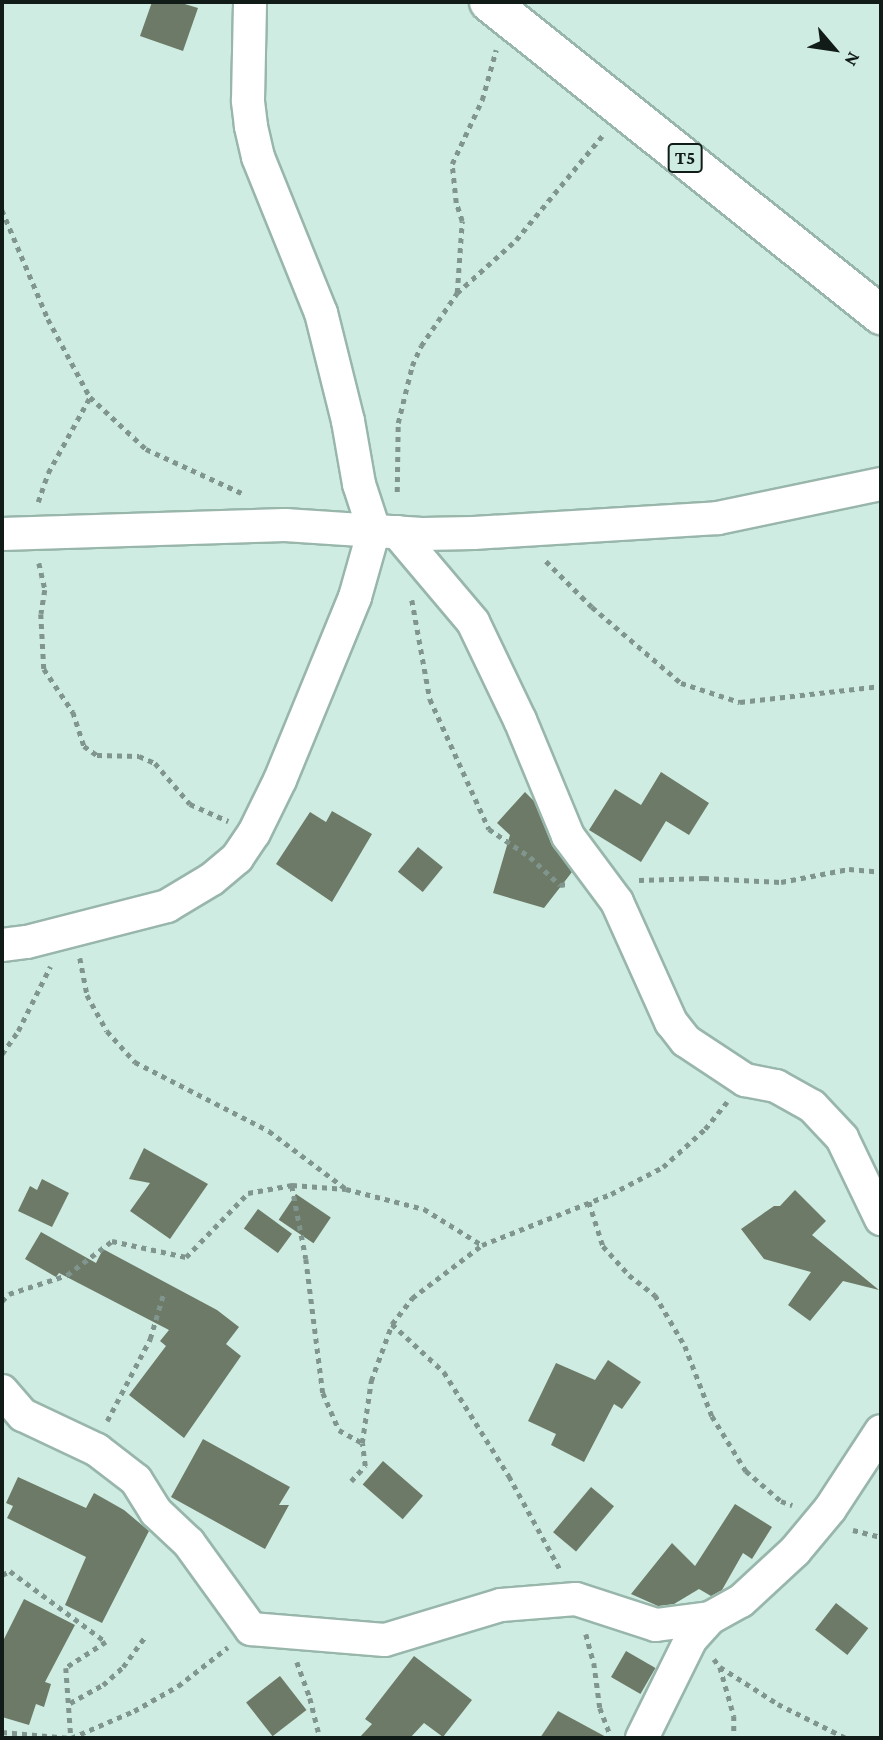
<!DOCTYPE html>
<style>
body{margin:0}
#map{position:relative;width:883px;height:1740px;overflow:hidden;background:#ceece1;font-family:"Crimson Pro",serif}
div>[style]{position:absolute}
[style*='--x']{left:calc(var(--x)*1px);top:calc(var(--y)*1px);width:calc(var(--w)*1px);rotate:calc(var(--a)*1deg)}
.building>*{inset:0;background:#6c7a67;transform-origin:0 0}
.path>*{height:4.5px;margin-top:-2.25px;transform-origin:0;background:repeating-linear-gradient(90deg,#7f958d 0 5px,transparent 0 10px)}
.roads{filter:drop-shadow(2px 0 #99b6ab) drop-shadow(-2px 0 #99b6ab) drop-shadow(0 2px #99b6ab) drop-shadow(0 -2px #99b6ab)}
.minor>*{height:32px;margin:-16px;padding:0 16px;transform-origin:16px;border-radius:16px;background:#fff}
.trunk>*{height:38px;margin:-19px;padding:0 19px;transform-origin:19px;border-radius:19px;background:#fff}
span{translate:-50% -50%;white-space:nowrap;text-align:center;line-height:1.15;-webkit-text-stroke:5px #ceece1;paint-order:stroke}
.shield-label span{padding:2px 5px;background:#ceece1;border:2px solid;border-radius:5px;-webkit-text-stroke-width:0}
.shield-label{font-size:19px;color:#111c18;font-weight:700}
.frame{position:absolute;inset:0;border:4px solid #111c18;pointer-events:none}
.north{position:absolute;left:799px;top:14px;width:70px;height:70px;-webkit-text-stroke:5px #ceece1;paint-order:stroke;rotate:119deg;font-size:19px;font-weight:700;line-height:28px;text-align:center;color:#111c18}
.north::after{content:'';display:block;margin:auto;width:24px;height:32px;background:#111c18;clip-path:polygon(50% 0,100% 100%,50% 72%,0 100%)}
</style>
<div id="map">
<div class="building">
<i style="clip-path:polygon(152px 2px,178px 2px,198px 8px,183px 51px,140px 36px)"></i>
<i style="clip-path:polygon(661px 772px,709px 803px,689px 835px,666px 821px,641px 862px,589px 830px,615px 789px,641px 805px)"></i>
<i style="clip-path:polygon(525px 792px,534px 801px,551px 843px,572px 872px,544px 908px,493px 893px,510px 835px,497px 823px)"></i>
<i style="clip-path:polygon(332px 811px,372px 834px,332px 902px,276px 864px,310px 812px,326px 822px)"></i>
<i style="left:418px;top:847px;width:32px;height:32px;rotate:39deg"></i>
<i style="clip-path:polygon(144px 1148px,208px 1184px,170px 1239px,130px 1211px,150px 1183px,129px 1179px)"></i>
<i style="clip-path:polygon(42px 1179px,69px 1193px,52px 1227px,18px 1211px,30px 1186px,37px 1190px)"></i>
<i style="clip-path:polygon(795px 1190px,826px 1221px,812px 1235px,879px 1290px,843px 1281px,810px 1321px,788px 1305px,811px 1272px,764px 1259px,741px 1229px,774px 1206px,780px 1206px)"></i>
<i style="left:296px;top:1194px;width:42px;height:31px;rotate:34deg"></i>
<i style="left:258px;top:1209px;width:42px;height:24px;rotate:36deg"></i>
<i style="clip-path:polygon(41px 1232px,96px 1263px,103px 1249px,217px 1310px,239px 1327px,226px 1344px,241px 1356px,184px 1438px,129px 1395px,166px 1346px,160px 1341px,169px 1330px,59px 1273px,56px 1277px,25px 1259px)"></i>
<i style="clip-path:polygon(608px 1360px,641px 1382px,622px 1409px,614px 1404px,584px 1462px,551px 1445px,556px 1434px,528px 1421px,556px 1363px,595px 1380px)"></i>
<i style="clip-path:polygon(203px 1439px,290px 1487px,279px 1505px,289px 1505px,265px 1549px,171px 1497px)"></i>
<i style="left:383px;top:1461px;width:53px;height:31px;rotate:41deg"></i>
<i style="clip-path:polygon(18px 1477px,86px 1508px,94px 1493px,124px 1510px,149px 1531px,102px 1623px,65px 1605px,86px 1557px,7px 1518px,13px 1506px,6px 1503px)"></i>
<i style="left:591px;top:1487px;width:30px;height:59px;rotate:40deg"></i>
<i style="clip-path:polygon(735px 1504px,772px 1527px,752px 1559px,743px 1553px,722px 1590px,711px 1596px,699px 1589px,674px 1604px,658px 1606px,631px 1594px,672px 1543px,695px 1566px)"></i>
<i style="clip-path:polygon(24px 1599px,75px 1625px,45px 1682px,51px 1684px,44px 1707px,36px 1704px,29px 1725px,2px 1717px,2px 1643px)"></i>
<i style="left:836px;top:1603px;width:41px;height:34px;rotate:38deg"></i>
<i style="left:626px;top:1651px;width:34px;height:30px;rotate:30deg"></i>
<i style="clip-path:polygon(414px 1656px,472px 1700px,443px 1737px,424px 1723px,410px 1738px,359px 1738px,372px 1724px,365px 1719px)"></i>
<i style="left:280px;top:1676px;width:43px;height:43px;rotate:52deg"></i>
<i style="clip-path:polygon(558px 1711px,608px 1738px,540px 1738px)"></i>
</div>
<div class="path">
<i style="--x:2;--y:210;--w:118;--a:67.1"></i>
<i style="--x:48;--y:319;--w:89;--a:61.7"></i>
<i style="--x:90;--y:397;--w:76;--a:42.9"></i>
<i style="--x:146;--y:449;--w:108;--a:24.7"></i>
<i style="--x:457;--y:293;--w:72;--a:-86"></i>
<i style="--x:462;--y:221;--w:19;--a:-108"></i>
<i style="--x:456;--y:203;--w:39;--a:-96"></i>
<i style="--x:452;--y:164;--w:71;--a:-64.9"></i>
<i style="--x:482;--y:100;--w:52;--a:-74.4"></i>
<i style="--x:397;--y:492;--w:69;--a:-89.2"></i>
<i style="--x:398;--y:423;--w:59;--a:-76.2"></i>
<i style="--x:412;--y:366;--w:22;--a:-66"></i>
<i style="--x:421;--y:346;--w:64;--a:-55.8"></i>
<i style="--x:457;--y:293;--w:79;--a:-41.9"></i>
<i style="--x:516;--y:240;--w:135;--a:-50.4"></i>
<i style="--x:38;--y:502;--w:31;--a:-71"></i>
<i style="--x:48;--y:473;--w:87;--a:-61.1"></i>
<i style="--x:546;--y:561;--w:65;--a:45"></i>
<i style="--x:592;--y:607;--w:117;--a:40.5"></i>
<i style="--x:681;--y:683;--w:62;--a:17.9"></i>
<i style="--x:740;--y:702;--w:142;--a:-6.5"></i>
<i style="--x:39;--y:563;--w:28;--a:77"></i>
<i style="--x:45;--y:590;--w:24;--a:99"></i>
<i style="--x:41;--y:614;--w:55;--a:86.9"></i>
<i style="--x:44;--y:669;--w:52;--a:56"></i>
<i style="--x:73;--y:712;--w:36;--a:72"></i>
<i style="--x:84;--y:746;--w:16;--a:35"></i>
<i style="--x:97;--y:755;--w:42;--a:1.4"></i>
<i style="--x:139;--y:756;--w:17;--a:24"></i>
<i style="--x:155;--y:763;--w:54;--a:49.5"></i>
<i style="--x:190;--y:804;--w:42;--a:24.1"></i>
<i style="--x:412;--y:600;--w:101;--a:79.7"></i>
<i style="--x:430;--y:699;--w:143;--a:65.6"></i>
<i style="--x:489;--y:829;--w:50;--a:34.3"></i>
<i style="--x:530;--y:857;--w:41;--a:43"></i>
<i style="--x:560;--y:885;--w:7;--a:-8"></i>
<i style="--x:639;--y:880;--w:65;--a:-1.8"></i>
<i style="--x:704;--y:878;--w:77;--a:3"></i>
<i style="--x:781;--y:882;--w:69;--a:-10.8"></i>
<i style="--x:849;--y:869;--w:32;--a:5"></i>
<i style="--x:80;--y:958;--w:38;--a:79"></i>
<i style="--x:87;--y:995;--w:41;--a:60.9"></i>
<i style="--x:107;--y:1031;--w:42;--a:47.9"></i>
<i style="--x:135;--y:1062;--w:151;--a:27.2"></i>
<i style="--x:269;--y:1131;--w:95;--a:36.9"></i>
<i style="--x:2;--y:1054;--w:28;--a:-55"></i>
<i style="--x:18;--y:1031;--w:72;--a:-63.4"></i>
<i style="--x:292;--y:1186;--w:74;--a:79.1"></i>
<i style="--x:306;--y:1259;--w:135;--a:82.8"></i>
<i style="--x:323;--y:1393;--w:40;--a:66.6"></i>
<i style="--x:339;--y:1430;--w:26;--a:29"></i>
<i style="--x:589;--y:1202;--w:46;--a:72.3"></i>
<i style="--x:603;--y:1246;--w:39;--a:48"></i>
<i style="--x:629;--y:1275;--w:33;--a:38"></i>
<i style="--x:655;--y:1295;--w:59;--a:59.5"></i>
<i style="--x:685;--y:1346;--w:75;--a:68.9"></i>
<i style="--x:712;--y:1416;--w:65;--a:58.3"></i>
<i style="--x:746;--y:1471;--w:46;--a:40.6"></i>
<i style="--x:781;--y:1501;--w:12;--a:20"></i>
<i style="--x:2;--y:1301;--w:10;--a:-45"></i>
<i style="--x:9;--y:1294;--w:61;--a:-18.1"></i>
<i style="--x:67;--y:1275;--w:56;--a:-37.1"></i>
<i style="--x:112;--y:1241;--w:76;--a:12.2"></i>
<i style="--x:186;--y:1257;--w:89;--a:-45.9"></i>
<i style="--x:248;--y:1193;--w:45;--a:-10.3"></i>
<i style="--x:292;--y:1185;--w:54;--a:4.2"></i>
<i style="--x:346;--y:1189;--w:81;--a:14.4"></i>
<i style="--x:424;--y:1209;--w:68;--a:31.8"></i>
<i style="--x:392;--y:1324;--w:71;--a:42.7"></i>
<i style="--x:444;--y:1372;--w:123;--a:58"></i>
<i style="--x:509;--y:1476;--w:108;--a:61.3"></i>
<i style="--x:107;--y:1421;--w:93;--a:-62.3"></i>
<i style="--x:150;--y:1339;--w:46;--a:-73.5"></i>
<i style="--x:351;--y:1481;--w:21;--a:-47"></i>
<i style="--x:365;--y:1466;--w:23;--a:-97"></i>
<i style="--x:362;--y:1443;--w:63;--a:-81.7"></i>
<i style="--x:371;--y:1381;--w:61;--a:-69.8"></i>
<i style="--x:392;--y:1324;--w:33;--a:-52"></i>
<i style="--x:412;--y:1298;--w:88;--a:-37.1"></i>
<i style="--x:482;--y:1245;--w:139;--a:-21.6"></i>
<i style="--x:611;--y:1194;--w:59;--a:-27.4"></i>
<i style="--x:663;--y:1167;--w:57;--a:-42.1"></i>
<i style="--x:705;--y:1129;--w:35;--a:-51"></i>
<i style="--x:853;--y:1530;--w:29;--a:14"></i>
<i style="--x:2;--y:1575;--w:9;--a:-27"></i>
<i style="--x:10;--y:1571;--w:119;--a:36.5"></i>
<i style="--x:106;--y:1642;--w:48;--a:147"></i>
<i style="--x:66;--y:1668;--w:70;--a:85.9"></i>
<i style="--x:586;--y:1634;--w:30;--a:75"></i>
<i style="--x:594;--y:1663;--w:45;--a:82.4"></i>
<i style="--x:600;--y:1708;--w:31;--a:69"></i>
<i style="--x:714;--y:1659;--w:10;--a:53"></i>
<i style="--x:720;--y:1667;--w:51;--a:74.1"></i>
<i style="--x:734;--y:1716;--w:22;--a:90"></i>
<i style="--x:297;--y:1662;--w:38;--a:70"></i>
<i style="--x:310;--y:1698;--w:41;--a:76"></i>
<i style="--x:720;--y:1667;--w:69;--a:32.5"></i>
<i style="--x:778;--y:1704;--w:76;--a:26.6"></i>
<i style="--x:70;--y:1703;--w:38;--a:-29"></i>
<i style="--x:103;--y:1685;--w:27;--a:-42"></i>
<i style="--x:123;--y:1667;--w:37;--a:-54"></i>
<i style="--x:2;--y:1732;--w:68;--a:5"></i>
<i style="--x:71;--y:1738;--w:69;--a:-23.2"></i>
<i style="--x:134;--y:1711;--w:51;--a:-29.6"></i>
<i style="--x:178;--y:1686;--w:63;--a:-38"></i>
</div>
<div class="roads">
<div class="minor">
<i style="--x:397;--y:532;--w:118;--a:49.8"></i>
<i style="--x:473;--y:622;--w:109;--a:64.4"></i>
<i style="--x:520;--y:720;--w:126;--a:67.5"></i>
<i style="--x:568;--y:836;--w:82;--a:53.4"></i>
<i style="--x:617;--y:902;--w:132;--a:65.8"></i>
<i style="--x:671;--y:1022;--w:24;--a:52"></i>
<i style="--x:686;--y:1041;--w:71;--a:33.5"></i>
<i style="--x:745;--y:1080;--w:32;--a:11"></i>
<i style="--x:776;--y:1086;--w:41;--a:29.1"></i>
<i style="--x:812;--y:1106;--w:44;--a:46.8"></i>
<i style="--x:842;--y:1138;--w:90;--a:64.3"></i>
<i style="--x:2;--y:534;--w:283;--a:-1.8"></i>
<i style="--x:285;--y:525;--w:137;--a:3.8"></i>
<i style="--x:422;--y:534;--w:52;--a:-1.1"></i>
<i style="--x:474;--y:533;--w:244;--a:-3.5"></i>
<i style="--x:718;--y:518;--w:167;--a:-11.8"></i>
<i style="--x:2;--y:945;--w:25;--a:-7"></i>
<i style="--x:27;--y:942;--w:145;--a:-14.4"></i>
<i style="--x:167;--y:906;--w:52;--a:-31"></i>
<i style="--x:212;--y:879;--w:33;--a:-40"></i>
<i style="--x:237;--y:858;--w:30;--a:-56"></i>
<i style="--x:254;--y:833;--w:59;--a:-63.9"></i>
<i style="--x:280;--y:780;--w:198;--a:-67.7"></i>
<i style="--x:355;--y:597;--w:70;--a:-74.2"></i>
<i style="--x:374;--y:530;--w:48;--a:-108.1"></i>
<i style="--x:359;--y:484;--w:64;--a:-99.9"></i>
<i style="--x:348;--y:421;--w:111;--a:-104"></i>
<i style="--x:321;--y:313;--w:168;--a:-112"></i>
<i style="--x:258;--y:157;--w:32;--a:-103"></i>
<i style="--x:251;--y:126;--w:26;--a:-97"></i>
<i style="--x:248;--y:100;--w:98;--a:-88.8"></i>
<i style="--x:2;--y:1391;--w:32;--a:49"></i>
<i style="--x:23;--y:1415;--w:82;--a:25.3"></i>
<i style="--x:97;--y:1450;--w:49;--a:37.6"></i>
<i style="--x:136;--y:1480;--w:38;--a:58"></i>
<i style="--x:156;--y:1512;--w:45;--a:43.2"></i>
<i style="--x:189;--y:1543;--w:106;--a:54.2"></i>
<i style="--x:251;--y:1629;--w:134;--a:4.7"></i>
<i style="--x:385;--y:1640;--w:121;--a:-16.8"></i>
<i style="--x:501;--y:1605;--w:75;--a:-4.6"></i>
<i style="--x:576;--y:1599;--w:84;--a:18"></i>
<i style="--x:656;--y:1625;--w:54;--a:-7.4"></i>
<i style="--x:642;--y:1738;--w:110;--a:-63.7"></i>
<i style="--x:691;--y:1639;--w:28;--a:-48"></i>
<i style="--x:710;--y:1618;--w:35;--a:-29"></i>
<i style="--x:741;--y:1601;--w:74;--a:-42.8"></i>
<i style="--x:795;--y:1551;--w:55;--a:-50.2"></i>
<i style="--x:830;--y:1509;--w:93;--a:-56.8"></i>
</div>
<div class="trunk">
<i style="--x:489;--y:2;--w:502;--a:38.61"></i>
</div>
</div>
<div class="shield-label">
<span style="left:685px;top:158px">T5</span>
</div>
<div class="frame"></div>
<div class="north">N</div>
</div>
